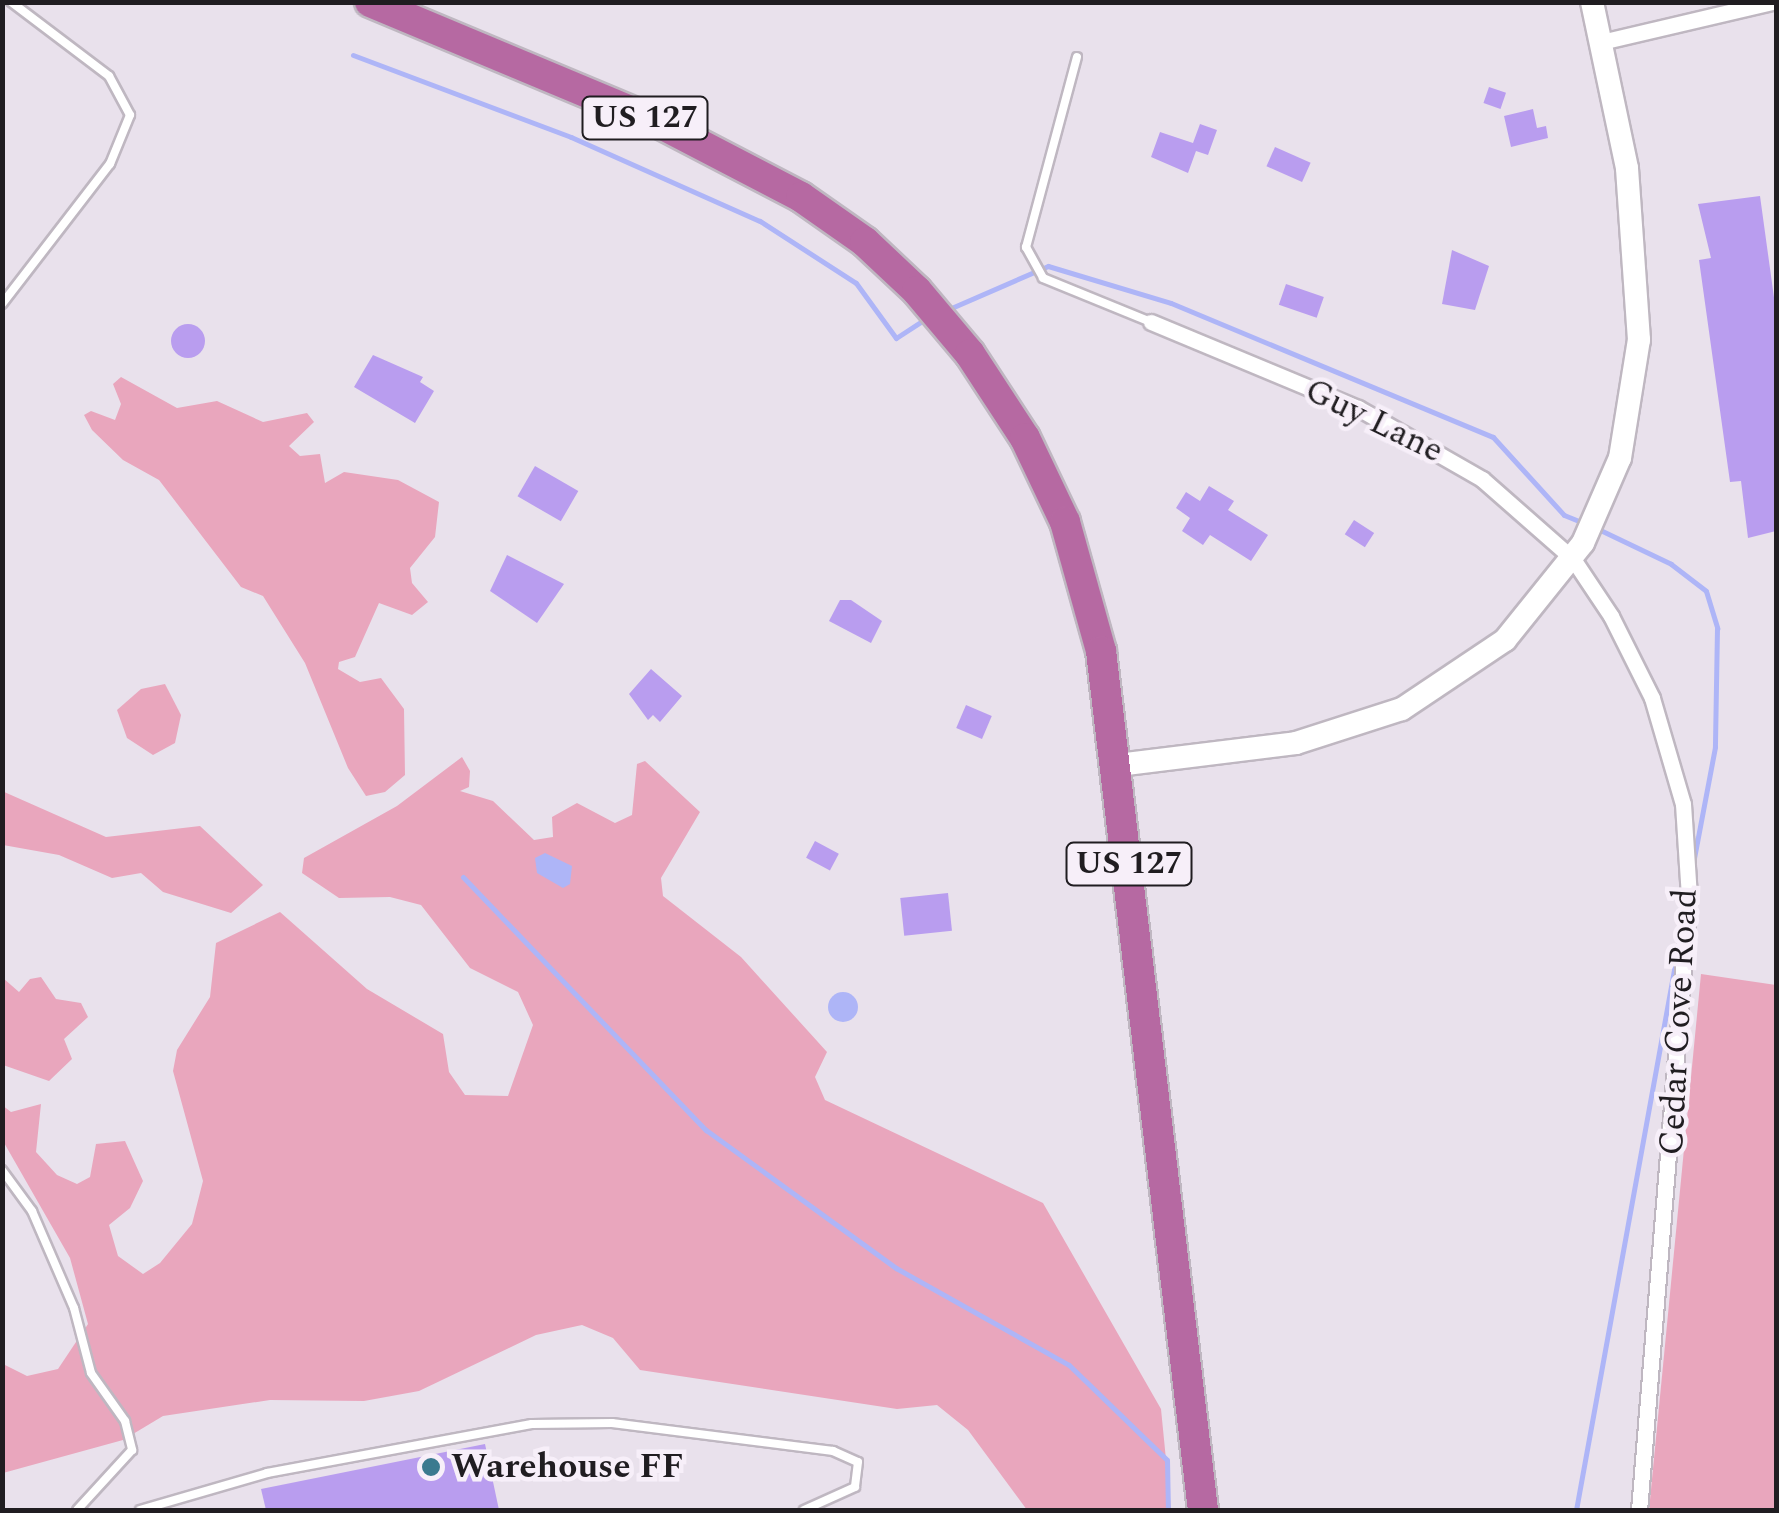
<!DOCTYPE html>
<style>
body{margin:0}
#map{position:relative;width:1779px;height:1513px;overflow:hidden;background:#e9e1ec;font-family:Spectral,serif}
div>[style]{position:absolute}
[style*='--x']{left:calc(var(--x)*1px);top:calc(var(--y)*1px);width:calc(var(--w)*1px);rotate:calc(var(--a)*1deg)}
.green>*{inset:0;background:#e9a6bd}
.water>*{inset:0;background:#aeb5f7}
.round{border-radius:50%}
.stream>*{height:5px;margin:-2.5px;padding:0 2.5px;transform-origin:2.5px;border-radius:2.5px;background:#aeb5f7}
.building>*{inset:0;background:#b99def;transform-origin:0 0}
.roads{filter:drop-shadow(2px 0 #bfb7c1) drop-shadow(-2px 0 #bfb7c1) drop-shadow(0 2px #bfb7c1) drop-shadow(0 -2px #bfb7c1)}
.lane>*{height:8px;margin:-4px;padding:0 4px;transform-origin:4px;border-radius:4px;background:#fff}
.street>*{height:15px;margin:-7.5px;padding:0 7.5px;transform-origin:7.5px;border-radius:7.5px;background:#fff}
.secondary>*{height:22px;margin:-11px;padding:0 11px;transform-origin:11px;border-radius:11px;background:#fff}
.highway>*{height:30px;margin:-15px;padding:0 15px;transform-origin:15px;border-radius:15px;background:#b669a2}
.dots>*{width:28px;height:28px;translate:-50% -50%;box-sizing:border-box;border:5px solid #f7eff9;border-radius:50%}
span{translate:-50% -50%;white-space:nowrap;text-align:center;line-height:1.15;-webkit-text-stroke:9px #f7eff9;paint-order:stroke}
.shield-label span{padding:2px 8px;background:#f7eff9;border:2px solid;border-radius:8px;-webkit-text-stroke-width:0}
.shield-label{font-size:32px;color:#201d21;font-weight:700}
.street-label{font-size:35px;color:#201d21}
.poi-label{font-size:35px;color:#201d21;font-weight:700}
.left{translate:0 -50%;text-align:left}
.frame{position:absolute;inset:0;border:5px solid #201d21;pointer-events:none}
</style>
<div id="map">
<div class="green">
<i style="clip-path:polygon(121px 377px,177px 408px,217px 401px,263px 422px,307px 413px,314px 422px,289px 446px,300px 456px,320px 454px,325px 483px,344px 472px,398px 480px,439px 502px,435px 537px,410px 568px,412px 583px,428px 602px,412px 615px,379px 603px,355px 657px,339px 662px,338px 669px,360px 682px,381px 678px,404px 709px,405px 775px,385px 792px,366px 796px,348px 768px,305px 663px,263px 596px,241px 587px,159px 480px,123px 460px,92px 430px,84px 415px,91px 411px,115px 420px,121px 404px,113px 384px)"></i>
<i style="clip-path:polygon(165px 684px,181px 715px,175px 743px,153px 755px,127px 738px,117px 710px,141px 689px)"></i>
<i style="clip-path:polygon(462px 757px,470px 771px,469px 787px,460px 791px,493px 801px,534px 840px,553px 837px,552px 817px,577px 803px,615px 823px,632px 815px,637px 764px,645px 761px,700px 812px,661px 878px,663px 896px,741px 957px,827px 1052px,815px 1077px,825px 1100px,1043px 1203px,1161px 1409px,1171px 1510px,1027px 1510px,968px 1430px,937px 1405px,897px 1409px,640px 1370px,613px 1338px,582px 1325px,536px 1335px,419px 1391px,364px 1401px,270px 1400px,163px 1416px,123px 1440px,3px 1473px,3px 1364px,27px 1376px,58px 1369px,88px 1324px,70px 1258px,3px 1141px,2px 1105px,11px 1112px,41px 1104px,36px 1152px,57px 1175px,77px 1184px,90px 1177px,96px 1144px,125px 1141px,143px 1181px,130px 1208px,109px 1225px,118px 1256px,143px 1274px,160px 1263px,192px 1224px,203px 1181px,173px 1071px,177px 1050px,210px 997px,216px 943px,280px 912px,367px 989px,443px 1034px,449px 1072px,465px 1095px,508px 1096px,533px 1025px,518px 992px,470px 968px,421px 905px,390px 897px,339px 898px,302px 873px,304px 858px,397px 806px)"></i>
<i style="clip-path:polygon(2px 791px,106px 837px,200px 826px,263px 885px,231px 913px,163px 892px,141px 873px,112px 878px,59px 855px,3px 845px)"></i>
<i style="clip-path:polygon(1701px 974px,1776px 985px,1776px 1510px,1649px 1510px)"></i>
<i style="clip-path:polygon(41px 977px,56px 999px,81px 1003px,88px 1017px,64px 1039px,72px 1059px,49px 1081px,3px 1065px,3px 978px,19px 992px,30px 979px)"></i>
</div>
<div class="water">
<i style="clip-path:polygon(545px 853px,572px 866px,570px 884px,563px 888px,537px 873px,535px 858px)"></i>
<i class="round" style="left:828px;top:992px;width:30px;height:30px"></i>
</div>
<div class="stream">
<i style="--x:353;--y:55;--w:233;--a:20.6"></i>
<i style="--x:571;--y:137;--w:207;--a:24"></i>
<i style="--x:760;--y:221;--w:114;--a:32.9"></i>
<i style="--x:856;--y:283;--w:68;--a:54"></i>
<i style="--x:896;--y:338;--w:35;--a:-33"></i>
<i style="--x:949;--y:309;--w:108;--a:-23.5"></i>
<i style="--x:1048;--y:266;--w:128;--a:16.7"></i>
<i style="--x:1171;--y:303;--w:349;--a:22.6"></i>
<i style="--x:1493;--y:437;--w:105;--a:47.7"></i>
<i style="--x:1564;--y:515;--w:24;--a:22"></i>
<i style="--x:1596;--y:528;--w:83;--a:25.6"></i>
<i style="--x:1671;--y:564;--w:44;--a:37.6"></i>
<i style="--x:1706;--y:591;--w:39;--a:73"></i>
<i style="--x:1717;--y:628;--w:119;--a:91"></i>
<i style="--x:1715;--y:747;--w:118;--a:100.7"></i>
<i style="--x:463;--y:877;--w:351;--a:46.2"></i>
<i style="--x:706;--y:1130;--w:235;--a:36"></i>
<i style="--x:896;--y:1268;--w:198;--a:29.3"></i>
<i style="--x:1069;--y:1365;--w:136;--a:44.1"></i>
<i style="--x:1167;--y:1460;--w:50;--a:88.9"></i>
<i style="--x:1576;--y:1510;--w:566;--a:-79.72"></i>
</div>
<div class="building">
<i style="left:1489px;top:87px;width:18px;height:17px;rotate:19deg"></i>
<i style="clip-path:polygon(1533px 109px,1537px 128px,1546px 126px,1548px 138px,1511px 147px,1504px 116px)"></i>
<i style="clip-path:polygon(1200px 124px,1217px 130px,1208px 155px,1196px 151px,1188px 173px,1151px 157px,1160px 132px,1193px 143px)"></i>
<i style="left:1275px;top:147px;width:39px;height:21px;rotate:24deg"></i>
<i style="clip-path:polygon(1760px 196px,1776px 312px,1776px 531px,1748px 538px,1741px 481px,1730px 482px,1699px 260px,1711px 258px,1698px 204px)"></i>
<i style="clip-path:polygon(1452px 250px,1489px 266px,1475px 310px,1442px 304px)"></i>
<i style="left:1286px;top:284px;width:40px;height:22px;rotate:19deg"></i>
<i class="round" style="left:171px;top:324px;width:34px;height:34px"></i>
<i style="clip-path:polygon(373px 355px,423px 377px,420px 382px,434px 391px,415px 423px,354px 387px)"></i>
<i style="left:535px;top:466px;width:50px;height:35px;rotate:30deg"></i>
<i style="clip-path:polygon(1209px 486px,1234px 501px,1228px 510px,1268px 535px,1251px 561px,1210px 535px,1203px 545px,1182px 531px,1190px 518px,1176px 508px,1186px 492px,1200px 501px)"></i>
<i style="left:1354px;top:520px;width:24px;height:17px;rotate:33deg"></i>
<i style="clip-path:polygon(507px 555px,564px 584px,537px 623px,490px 591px)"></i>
<i style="clip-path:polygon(840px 600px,851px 600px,882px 621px,871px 643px,829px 621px)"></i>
<i style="clip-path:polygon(651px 669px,682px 696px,660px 722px,653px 715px,648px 720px,629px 694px)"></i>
<i style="left:966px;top:705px;width:28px;height:25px;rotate:23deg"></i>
<i style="left:815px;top:841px;width:27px;height:19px;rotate:28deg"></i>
<i style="left:948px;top:893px;width:38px;height:48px;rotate:84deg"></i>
<i style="clip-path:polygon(485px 1444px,499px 1510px,266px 1510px,261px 1489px)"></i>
</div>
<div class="roads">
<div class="lane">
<i style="--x:1077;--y:57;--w:197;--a:105"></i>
<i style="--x:1026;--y:247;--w:35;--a:61"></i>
<i style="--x:1043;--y:278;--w:117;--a:22.2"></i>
<i style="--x:2;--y:304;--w:177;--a:-52.4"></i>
<i style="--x:110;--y:164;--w:53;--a:-67.8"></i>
<i style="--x:130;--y:115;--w:44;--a:-118.3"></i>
<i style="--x:109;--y:76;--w:123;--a:-142.9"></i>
<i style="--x:2;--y:1170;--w:51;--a:53.8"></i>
<i style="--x:32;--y:1211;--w:106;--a:66.6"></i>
<i style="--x:74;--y:1308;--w:67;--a:75.3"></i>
<i style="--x:91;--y:1373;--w:59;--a:54.7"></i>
<i style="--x:125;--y:1421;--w:30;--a:76"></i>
<i style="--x:132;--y:1450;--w:81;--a:132.5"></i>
<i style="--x:140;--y:1510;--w:132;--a:-16.2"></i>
<i style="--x:267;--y:1473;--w:269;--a:-10.5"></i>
<i style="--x:532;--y:1424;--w:80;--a:-0.7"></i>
<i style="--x:612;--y:1423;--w:223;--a:7.2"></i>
<i style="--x:833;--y:1451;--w:27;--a:24"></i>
<i style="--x:858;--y:1462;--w:25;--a:97"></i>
<i style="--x:855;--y:1487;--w:56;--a:155.7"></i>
</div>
<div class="street">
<i style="--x:1601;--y:42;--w:175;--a:-13.2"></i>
<i style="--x:1151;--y:322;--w:224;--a:22.6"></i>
<i style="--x:1358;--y:408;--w:143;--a:29.8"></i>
<i style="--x:1482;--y:479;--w:121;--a:41.3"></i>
<i style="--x:1573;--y:559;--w:69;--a:56.3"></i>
<i style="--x:1611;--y:616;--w:92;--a:63.4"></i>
<i style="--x:1652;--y:698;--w:110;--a:73.7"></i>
<i style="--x:1683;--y:804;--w:93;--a:86.3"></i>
<i style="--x:1689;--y:897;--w:615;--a:94.66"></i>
</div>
<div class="secondary">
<i style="--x:1118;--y:765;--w:179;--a:-7"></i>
<i style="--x:1296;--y:743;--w:111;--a:-17.8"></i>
<i style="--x:1402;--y:709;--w:124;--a:-33.8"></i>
<i style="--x:1505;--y:640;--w:124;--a:-51.2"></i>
<i style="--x:1583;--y:543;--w:93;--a:-66.5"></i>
<i style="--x:1620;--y:458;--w:120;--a:-80.9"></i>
<i style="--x:1639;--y:340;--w:172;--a:-94"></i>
<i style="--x:1627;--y:168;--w:170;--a:-101.9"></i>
</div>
<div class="highway">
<i style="--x:370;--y:2;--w:316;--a:22.7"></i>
<i style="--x:661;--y:124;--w:158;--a:27.5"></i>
<i style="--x:801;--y:197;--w:78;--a:35.1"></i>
<i style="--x:865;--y:242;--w:71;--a:43.3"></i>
<i style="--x:917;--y:291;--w:82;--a:49.9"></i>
<i style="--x:970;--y:354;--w:100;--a:56.8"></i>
<i style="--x:1025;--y:438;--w:93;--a:64.5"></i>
<i style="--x:1065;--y:522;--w:134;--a:74.4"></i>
<i style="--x:1101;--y:651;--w:865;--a:83.23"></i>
</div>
</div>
<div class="dots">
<i style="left:431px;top:1467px;background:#3b7a8f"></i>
</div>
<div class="shield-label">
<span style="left:645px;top:118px">US 127</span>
<span style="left:1129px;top:864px">US 127</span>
</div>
<div class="street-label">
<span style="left:1374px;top:421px;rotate:26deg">Guy Lane</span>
<span style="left:1679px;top:1022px;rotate:-87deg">Cedar Cove Road</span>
</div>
<div class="poi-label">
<span class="left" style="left:451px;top:1467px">Warehouse FF</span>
</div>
<div class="frame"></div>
</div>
